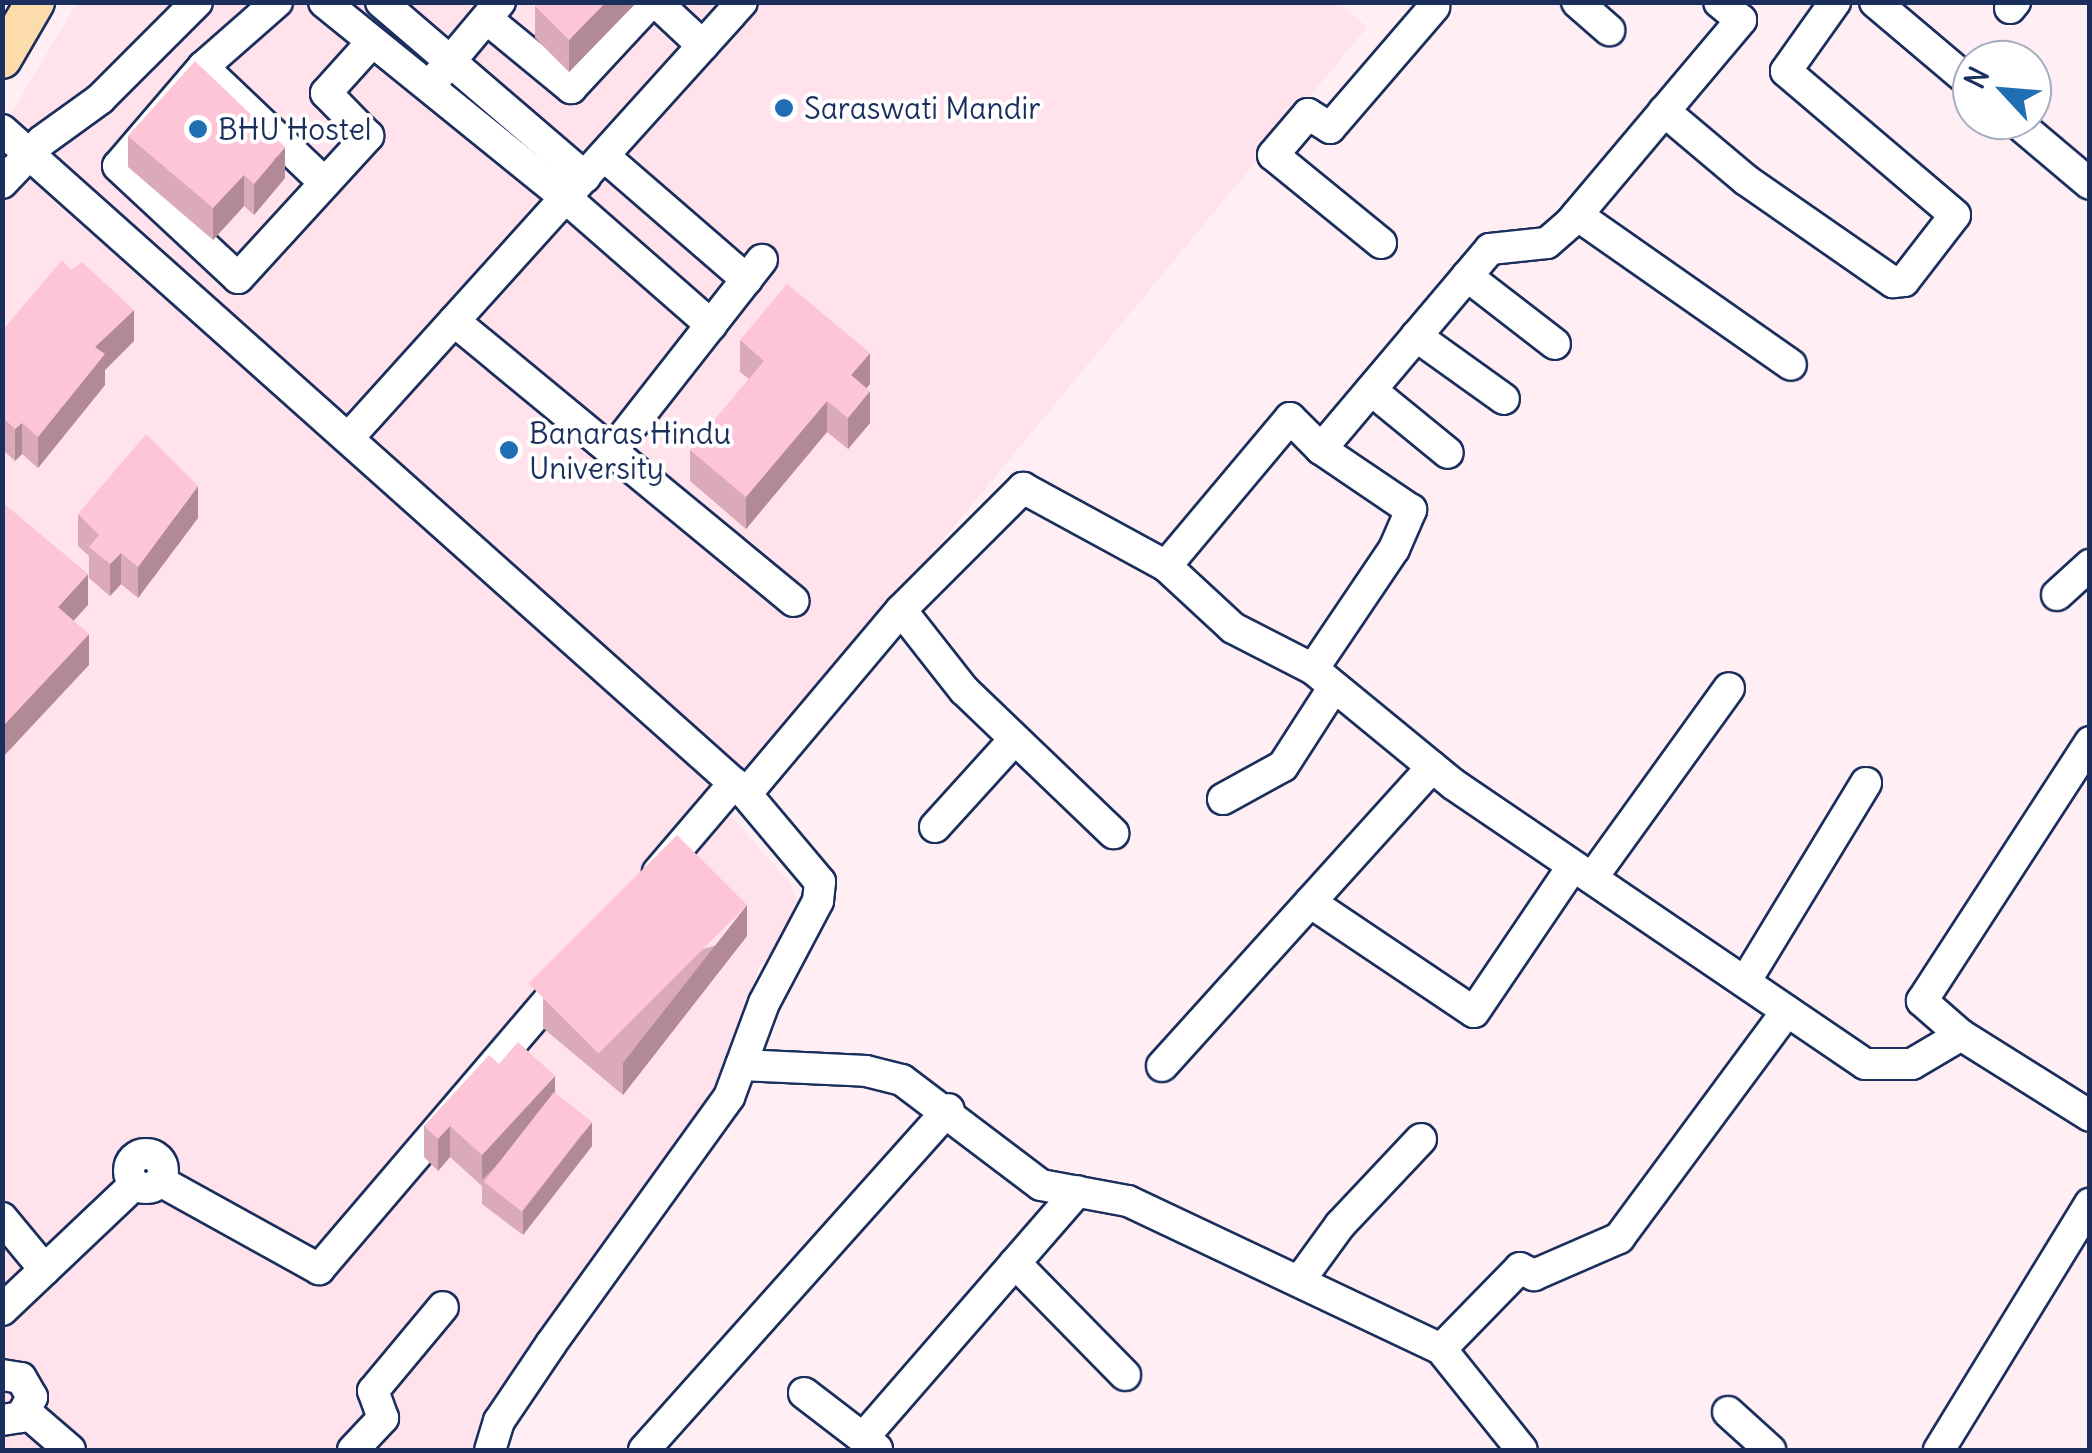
<!DOCTYPE html>
<style>
body{margin:0}
#map{position:relative;width:2092px;height:1453px;overflow:hidden;background:#ffeef3;font-family:Delius,sans-serif}
div>[style]{position:absolute}
[style*='--x']{left:calc(var(--x)*1px);top:calc(var(--y)*1px);width:calc(var(--w)*1px);rotate:calc(var(--a)*1deg)}
.built>*{inset:0;background:#ffe2eb}
.roads{filter:drop-shadow(2px 0 #1b2f5e) drop-shadow(-2px 0 #1b2f5e) drop-shadow(0 2px #1b2f5e) drop-shadow(0 -2px #1b2f5e)}
.minor>*{height:30px;margin:-15px;padding:0 15px;transform-origin:15px;border-radius:15px;background:#fff}
.minor>.ring{margin:-15px;padding:0;box-sizing:content-box;background:none;border:30px solid #fff;border-radius:50%}
.major>*{height:38px;margin:-19px;padding:0 19px;transform-origin:19px;border-radius:19px;background:#fddcac}
.wall>*{inset:0;background:#daa9ba}
.shaded-wall>*{inset:0;background:#b28a97}
.building>*{inset:0;background:#fec5d8;transform-origin:0 0}
.dots>*{width:28px;height:28px;translate:-50% -50%;box-sizing:border-box;border:5px solid #fff;border-radius:50%}
span{translate:-50% -50%;white-space:nowrap;text-align:center;line-height:1.15;-webkit-text-stroke:8px #fff;paint-order:stroke}
.poi-label{font-size:30px;color:#1b2f5e}
.left{translate:0 -50%;text-align:left}
.frame{position:absolute;inset:0;border:5px solid #1b2f5e;pointer-events:none}
.north{position:absolute;left:1952px;top:40px;width:100px;height:100px;box-sizing:border-box;background:#fff;border:2px solid #a4acbf;border-radius:50%;rotate:296deg;font-size:28px;font-weight:700;line-height:40px;text-align:center;color:#1b2f5e}
.north::after{content:'';display:block;margin:auto;width:35px;height:45px;background:#1f6fb2;clip-path:polygon(50% 0,100% 100%,50% 72%,0 100%)}
</style>
<div id="map">
<div class="built">
<i style="clip-path:polygon(1337px 2px,1367px 27px,749px 774px,718px 801px,790px 883px,799px 907px,793px 931px,759px 968px,715px 1085px,473px 1450px,3px 1450px,3px 127px,77px 3px)"></i>
</div>
<div class="roads">
<div class="minor">
<i style="--x:277;--y:2;--w:98;--a:138.7"></i>
<i style="--x:203;--y:67;--w:130;--a:130.6"></i>
<i style="--x:118;--y:166;--w:164;--a:43"></i>
<i style="--x:238;--y:278;--w:193;--a:-47.5"></i>
<i style="--x:368;--y:136;--w:60;--a:-134.3"></i>
<i style="--x:326;--y:93;--w:69;--a:-48"></i>
<i style="--x:324;--y:2;--w:311;--a:39"></i>
<i style="--x:566;--y:198;--w:193;--a:41.2"></i>
<i style="--x:381;--y:2;--w:269;--a:40.6"></i>
<i style="--x:656;--y:2;--w:64;--a:43.1"></i>
<i style="--x:1577;--y:2;--w:43;--a:41.2"></i>
<i style="--x:1875;--y:2;--w:127;--a:40.2"></i>
<i style="--x:2010;--y:8;--w:8;--a:-50"></i>
<i style="--x:487;--y:19;--w:109;--a:39.4"></i>
<i style="--x:571;--y:88;--w:117;--a:-47.1"></i>
<i style="--x:203;--y:67;--w:168;--a:43.6"></i>
<i style="--x:437;--y:77;--w:98;--a:-50"></i>
<i style="--x:1664;--y:111;--w:107;--a:40.1"></i>
<i style="--x:1746;--y:180;--w:179;--a:34.8"></i>
<i style="--x:1893;--y:282;--w:11;--a:-5"></i>
<i style="--x:1904;--y:281;--w:83;--a:-52.3"></i>
<i style="--x:1955;--y:215;--w:222;--a:-139.6"></i>
<i style="--x:1786;--y:71;--w:85;--a:-54.6"></i>
<i style="--x:2014;--y:120;--w:99;--a:40.1"></i>
<i style="--x:2;--y:130;--w:997;--a:41.75"></i>
<i style="--x:746;--y:794;--w:115;--a:49.9"></i>
<i style="--x:820;--y:882;--w:19;--a:96"></i>
<i style="--x:818;--y:901;--w:115;--a:117.9"></i>
<i style="--x:764;--y:1003;--w:100;--a:110.4"></i>
<i style="--x:729;--y:1097;--w:304;--a:125.8"></i>
<i style="--x:551;--y:1344;--w:93;--a:124"></i>
<i style="--x:499;--y:1421;--w:30;--a:107"></i>
<i style="--x:604;--y:156;--w:189;--a:40.9"></i>
<i style="--x:2;--y:183;--w:58;--a:-46.4"></i>
<i style="--x:42;--y:141;--w:72;--a:-35.9"></i>
<i style="--x:100;--y:99;--w:137;--a:-45"></i>
<i style="--x:1577;--y:215;--w:261;--a:35"></i>
<i style="--x:1381;--y:243;--w:139;--a:-140.8"></i>
<i style="--x:1273;--y:155;--w:54;--a:-49.5"></i>
<i style="--x:1308;--y:114;--w:26;--a:32"></i>
<i style="--x:1330;--y:128;--w:160;--a:-49.3"></i>
<i style="--x:1467;--y:276;--w:111;--a:37.7"></i>
<i style="--x:454;--y:321;--w:440;--a:39.5"></i>
<i style="--x:1416;--y:336;--w:108;--a:35.6"></i>
<i style="--x:1371;--y:390;--w:99;--a:39.3"></i>
<i style="--x:351;--y:435;--w:583;--a:-47.92"></i>
<i style="--x:612;--y:451;--w:243;--a:-51.9"></i>
<i style="--x:1166;--y:566;--w:193;--a:-50"></i>
<i style="--x:1290;--y:418;--w:44;--a:45"></i>
<i style="--x:1321;--y:449;--w:262;--a:-49.8"></i>
<i style="--x:1490;--y:249;--w:57;--a:-6"></i>
<i style="--x:1547;--y:243;--w:32;--a:-41"></i>
<i style="--x:1571;--y:222;--w:264;--a:-49.9"></i>
<i style="--x:1741;--y:20;--w:28;--a:-141"></i>
<i style="--x:2057;--y:595;--w:45;--a:-42.3"></i>
<i style="--x:901;--y:610;--w:102;--a:51.8"></i>
<i style="--x:964;--y:690;--w:207;--a:43.8"></i>
<i style="--x:1313;--y:669;--w:145;--a:-56"></i>
<i style="--x:1394;--y:549;--w:43;--a:-66.4"></i>
<i style="--x:1411;--y:510;--w:109;--a:-145.9"></i>
<i style="--x:746;--y:794;--w:241;--a:-49.9"></i>
<i style="--x:901;--y:610;--w:173;--a:-45"></i>
<i style="--x:1023;--y:488;--w:163;--a:28.6"></i>
<i style="--x:1166;--y:566;--w:91;--a:42.8"></i>
<i style="--x:1233;--y:628;--w:90;--a:27.1"></i>
<i style="--x:1313;--y:669;--w:181;--a:39.4"></i>
<i style="--x:1453;--y:784;--w:498;--a:34.2"></i>
<i style="--x:1865;--y:1064;--w:47;--a:0"></i>
<i style="--x:1912;--y:1064;--w:57;--a:-30.6"></i>
<i style="--x:1961;--y:1035;--w:152;--a:32.1"></i>
<i style="--x:1223;--y:799;--w:68;--a:-28.8"></i>
<i style="--x:1283;--y:766;--w:94;--a:-57.2"></i>
<i style="--x:935;--y:827;--w:118;--a:-47.8"></i>
<i style="--x:658;--y:872;--w:117;--a:-49.5"></i>
<i style="--x:1592;--y:878;--w:234;--a:-54.2"></i>
<i style="--x:1310;--y:902;--w:197;--a:33.9"></i>
<i style="--x:1474;--y:1012;--w:176;--a:-55.9"></i>
<i style="--x:1745;--y:982;--w:233;--a:-58.7"></i>
<i style="--x:1961;--y:1035;--w:52;--a:-138.9"></i>
<i style="--x:1922;--y:1001;--w:309;--a:-57"></i>
<i style="--x:741;--y:1065;--w:125;--a:2.7"></i>
<i style="--x:866;--y:1071;--w:37;--a:14"></i>
<i style="--x:902;--y:1080;--w:174;--a:37.1"></i>
<i style="--x:1041;--y:1185;--w:88;--a:10.4"></i>
<i style="--x:1128;--y:1201;--w:346;--a:25.3"></i>
<i style="--x:1441;--y:1349;--w:129;--a:51.3"></i>
<i style="--x:1162;--y:1066;--w:403;--a:-47.9"></i>
<i class="ring" style="left:129px;top:1154px;width:4px;height:4px"></i>
<i style="--x:160;--y:1181;--w:182;--a:29"></i>
<i style="--x:319;--y:1269;--w:382;--a:-49.5"></i>
<i style="--x:2;--y:1218;--w:67;--a:50.4"></i>
<i style="--x:1015;--y:1263;--w:157;--a:45.5"></i>
<i style="--x:1300;--y:1280;--w:68;--a:-54"></i>
<i style="--x:1340;--y:1225;--w:118;--a:-46.7"></i>
<i style="--x:2;--y:1310;--w:183;--a:-43.5"></i>
<i style="--x:1441;--y:1349;--w:113;--a:-45.7"></i>
<i style="--x:1520;--y:1268;--w:16;--a:27"></i>
<i style="--x:1534;--y:1275;--w:93;--a:-23.5"></i>
<i style="--x:1619;--y:1238;--w:282;--a:-53.5"></i>
<i style="--x:2;--y:1375;--w:19;--a:9"></i>
<i style="--x:21;--y:1378;--w:22;--a:60"></i>
<i style="--x:32;--y:1397;--w:23;--a:119"></i>
<i style="--x:21;--y:1417;--w:19;--a:171"></i>
<i style="--x:804;--y:1393;--w:92;--a:37.5"></i>
<i style="--x:26;--y:1412;--w:58;--a:40.8"></i>
<i style="--x:1728;--y:1412;--w:57;--a:42.1"></i>
<i style="--x:863;--y:1438;--w:327;--a:-49"></i>
<i style="--x:353;--y:1450;--w:44;--a:-46.8"></i>
<i style="--x:383;--y:1418;--w:29;--a:-110"></i>
<i style="--x:373;--y:1391;--w:109;--a:-50.2"></i>
<i style="--x:644;--y:1450;--w:457;--a:-48.2"></i>
<i style="--x:1939;--y:1450;--w:289;--a:-58.5"></i>
</div>
<div class="major">
<i style="--x:2;--y:59;--w:66;--a:-59.9"></i>
</div>
</div>
<div class="wall">
<i style="clip-path:polygon(539px 2px,637px 2px,569px 72px,535px 38px,535px 6px)"></i>
<i style="clip-path:polygon(128px 136px,285px 178px,254px 215px,244px 206px,213px 240px,128px 167px)"></i>
<i style="clip-path:polygon(2px 331px,134px 341px,105px 370px,105px 385px,38px 468px,22px 454px,15px 461px,2px 449px)"></i>
<i style="clip-path:polygon(740px 340px,870px 384px,866px 388px,870px 423px,848px 449px,827px 432px,746px 529px,690px 481px,690px 450px,749px 379px,740px 372px)"></i>
<i style="clip-path:polygon(78px 514px,198px 518px,138px 598px,121px 584px,110px 596px,89px 578px,89px 556px,78px 546px)"></i>
<i style="clip-path:polygon(747px 936px,623px 1095px,543px 1028px,543px 997px)"></i>
<i style="clip-path:polygon(499px 1064px,555px 1092px,592px 1146px,523px 1235px,482px 1204px,482px 1186px,450px 1157px,438px 1171px,424px 1157px,424px 1126px)"></i>
</div>
<div class="shaded-wall">
<i style="clip-path:polygon(606px 2px,637px 2px,569px 72px,569px 40px)"></i>
<i style="clip-path:polygon(285px 147px,285px 178px,254px 215px,254px 184px)"></i>
<i style="clip-path:polygon(244px 175px,244px 206px,213px 240px,213px 208px)"></i>
<i style="clip-path:polygon(134px 310px,134px 341px,105px 370px,105px 385px,38px 468px,38px 437px,95px 347px)"></i>
<i style="clip-path:polygon(870px 353px,870px 384px,851px 407px,851px 375px)"></i>
<i style="clip-path:polygon(870px 391px,870px 423px,848px 449px,848px 418px)"></i>
<i style="clip-path:polygon(827px 401px,827px 432px,746px 529px,746px 497px)"></i>
<i style="clip-path:polygon(22px 423px,22px 454px,15px 461px,15px 429px)"></i>
<i style="clip-path:polygon(198px 486px,198px 518px,138px 598px,138px 567px)"></i>
<i style="clip-path:polygon(121px 553px,121px 584px,110px 596px,110px 564px)"></i>
<i style="clip-path:polygon(88px 574px,88px 605px,58px 638px,58px 607px)"></i>
<i style="clip-path:polygon(89px 634px,89px 665px,2px 758px,2px 727px)"></i>
<i style="clip-path:polygon(747px 905px,747px 936px,623px 1095px,623px 1063px)"></i>
<i style="clip-path:polygon(555px 1076px,555px 1107px,482px 1180px,482px 1155px)"></i>
<i style="clip-path:polygon(592px 1122px,592px 1146px,523px 1235px,523px 1211px)"></i>
<i style="clip-path:polygon(450px 1126px,450px 1157px,438px 1171px,438px 1139px)"></i>
</div>
<div class="building">
<i style="clip-path:polygon(539px 2px,606px 2px,569px 40px,535px 6px)"></i>
<i style="clip-path:polygon(195px 61px,285px 147px,254px 184px,244px 175px,213px 208px,128px 136px)"></i>
<i style="clip-path:polygon(62px 260px,71px 270px,82px 262px,134px 310px,95px 347px,105px 354px,38px 437px,22px 423px,15px 429px,2px 417px,2px 331px)"></i>
<i style="clip-path:polygon(787px 284px,870px 353px,851px 375px,870px 391px,848px 418px,827px 401px,746px 497px,690px 450px,764px 361px,740px 340px)"></i>
<i style="clip-path:polygon(146px 434px,198px 486px,138px 567px,121px 553px,110px 564px,89px 547px,99px 535px,78px 514px)"></i>
<i style="clip-path:polygon(2px 502px,88px 574px,58px 607px,89px 634px,2px 727px)"></i>
<i style="left:677px;top:835px;width:99px;height:210px;rotate:45deg"></i>
<i style="clip-path:polygon(518px 1042px,555px 1076px,482px 1155px,450px 1126px,438px 1139px,424px 1126px,489px 1055px,499px 1064px)"></i>
<i style="left:554px;top:1092px;width:48px;height:114px;rotate:38deg"></i>
</div>
<div class="dots">
<i style="left:784px;top:108px;background:#1f6fb2"></i>
<i style="left:198px;top:129px;background:#1f6fb2"></i>
<i style="left:509px;top:450px;background:#1f6fb2"></i>
</div>
<div class="poi-label">
<span class="left" style="left:804px;top:108px">Saraswati Mandir</span>
<span class="left" style="left:218px;top:129px">BHU Hostel</span>
<span class="left" style="left:529px;top:450px">Banaras Hindu<br>University</span>
</div>
<div class="frame"></div>
<div class="north">N</div>
</div>
